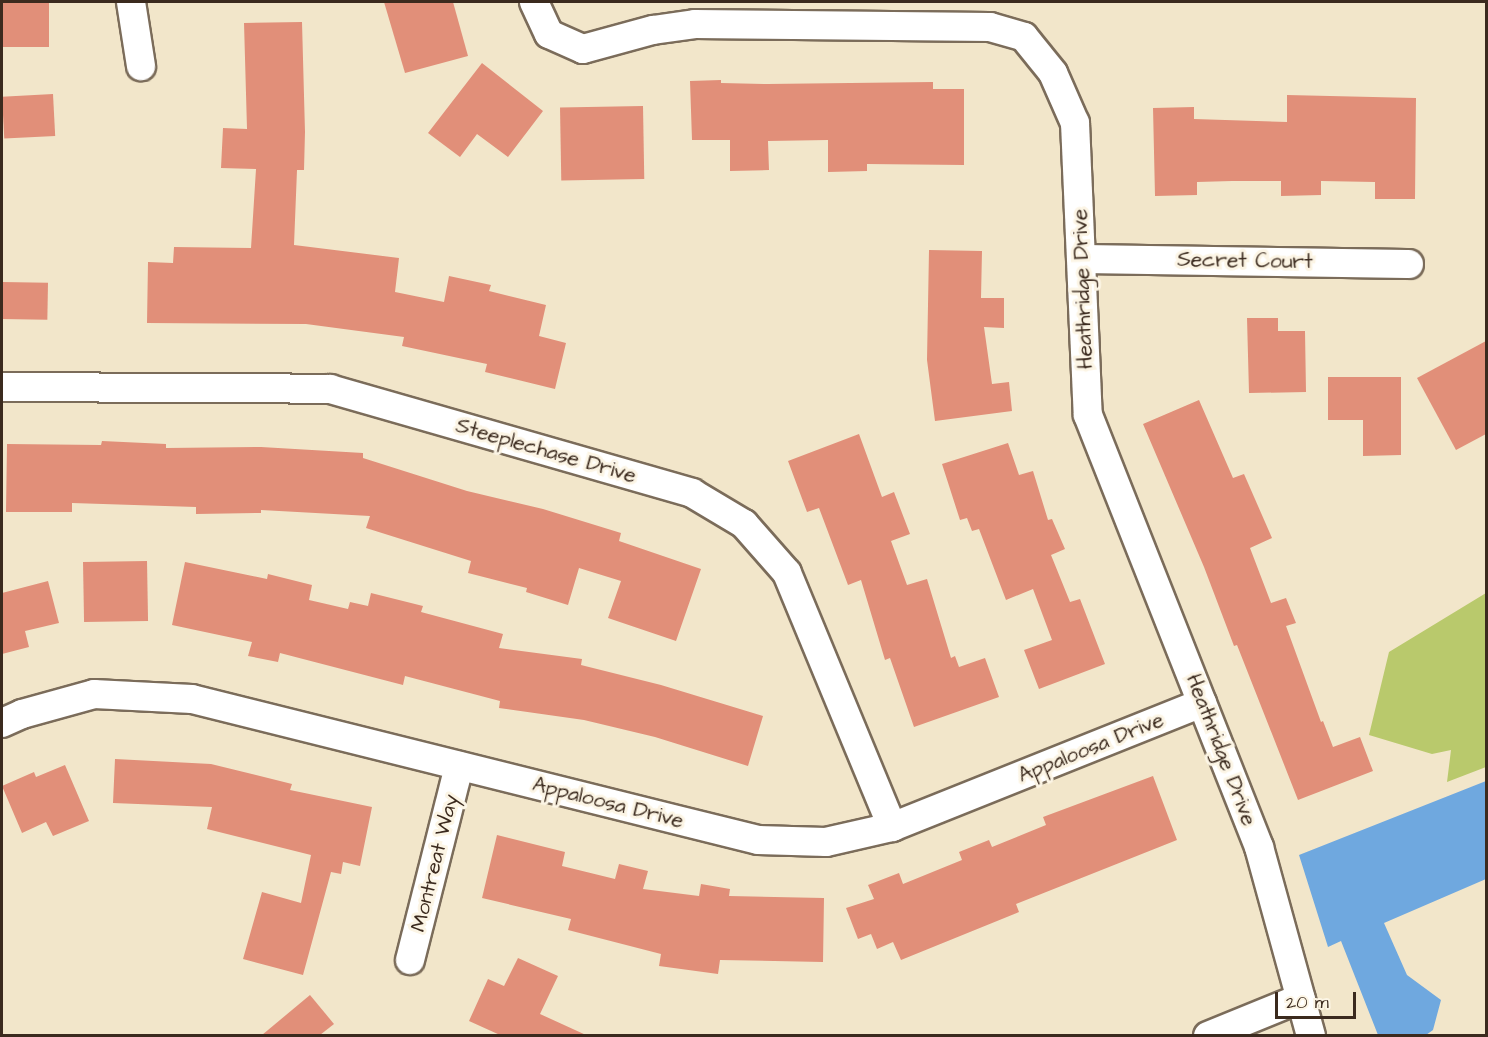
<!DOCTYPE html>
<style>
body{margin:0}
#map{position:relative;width:1488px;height:1037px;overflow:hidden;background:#f2e6ca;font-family:"Architects Daughter",sans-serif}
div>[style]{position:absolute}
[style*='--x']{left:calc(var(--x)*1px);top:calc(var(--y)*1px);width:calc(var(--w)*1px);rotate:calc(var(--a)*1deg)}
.green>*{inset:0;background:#b9c96c}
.water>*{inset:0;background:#6fa8df}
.building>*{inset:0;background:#e18f79;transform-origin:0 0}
.roads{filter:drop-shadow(2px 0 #7b6c5a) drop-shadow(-2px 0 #7b6c5a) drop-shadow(0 2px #7b6c5a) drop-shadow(0 -2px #7b6c5a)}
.minor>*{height:28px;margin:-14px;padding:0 14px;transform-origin:14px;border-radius:14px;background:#fff}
span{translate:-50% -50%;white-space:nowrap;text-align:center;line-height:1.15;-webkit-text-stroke:6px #fcf5e5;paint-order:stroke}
.street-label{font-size:21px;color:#3b2a1e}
.frame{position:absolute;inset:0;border:3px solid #3b2a1e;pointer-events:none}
.scale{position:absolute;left:1275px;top:992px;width:81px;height:27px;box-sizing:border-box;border:3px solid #3b2a1e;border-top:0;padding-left:8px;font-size:18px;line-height:21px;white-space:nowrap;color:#3b2a1e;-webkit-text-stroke:4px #fcf5e5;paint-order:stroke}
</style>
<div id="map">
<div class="green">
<i style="clip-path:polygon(1486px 593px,1486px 767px,1447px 782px,1451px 750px,1432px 754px,1369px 735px,1389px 652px)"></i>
</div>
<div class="water">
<i style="clip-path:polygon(1486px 781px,1486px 879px,1384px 923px,1407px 975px,1441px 1000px,1433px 1030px,1426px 1035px,1378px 1035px,1341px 941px,1328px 947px,1299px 855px)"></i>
</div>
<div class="building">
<i style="left:2px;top:2px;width:47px;height:45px"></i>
<i style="clip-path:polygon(384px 2px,453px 2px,468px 56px,405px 73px)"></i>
<i style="clip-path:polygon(302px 22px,305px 132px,304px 170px,297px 170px,294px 245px,399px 258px,395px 292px,444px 302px,449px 276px,491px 285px,489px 291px,546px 305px,539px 336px,566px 343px,555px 389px,485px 372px,487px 364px,402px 346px,404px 337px,306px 324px,147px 323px,148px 262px,173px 263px,174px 247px,251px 248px,256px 169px,221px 168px,223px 128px,247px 129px,244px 23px)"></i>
<i style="clip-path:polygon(482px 63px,543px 111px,508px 157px,477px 134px,460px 157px,428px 133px)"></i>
<i style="clip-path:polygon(721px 80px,721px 83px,767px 84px,933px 82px,933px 89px,964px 89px,964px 165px,867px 164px,867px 171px,828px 172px,828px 140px,768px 141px,769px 170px,730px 171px,730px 140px,692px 140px,690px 81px)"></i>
<i style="left:53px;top:94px;width:42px;height:51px;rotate:87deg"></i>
<i style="clip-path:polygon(1287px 95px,1416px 98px,1415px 199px,1375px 199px,1375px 182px,1321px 181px,1321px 195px,1281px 196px,1281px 181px,1232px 181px,1197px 182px,1197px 195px,1155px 196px,1153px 108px,1194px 107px,1194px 119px,1287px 122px)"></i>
<i style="left:643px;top:106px;width:73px;height:83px;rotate:89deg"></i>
<i style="clip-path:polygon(929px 250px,982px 251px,981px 298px,1004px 298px,1004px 328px,984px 327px,992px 384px,1009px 382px,1012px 411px,935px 421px,927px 360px)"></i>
<i style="left:2px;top:282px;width:46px;height:37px;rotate:1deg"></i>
<i style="clip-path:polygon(1247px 318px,1278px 318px,1278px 331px,1305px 331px,1306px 392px,1249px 393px)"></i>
<i style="clip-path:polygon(1486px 341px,1486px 434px,1456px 450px,1417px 378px)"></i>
<i style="clip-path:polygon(1328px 377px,1401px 377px,1401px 455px,1363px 456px,1363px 420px,1328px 420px)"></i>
<i style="clip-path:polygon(1199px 400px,1233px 478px,1244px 474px,1272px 538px,1250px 548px,1271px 603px,1286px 598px,1296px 623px,1286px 626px,1321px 722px,1323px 721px,1333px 747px,1360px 737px,1373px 771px,1298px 800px,1237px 645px,1234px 646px,1204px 567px,1143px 424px)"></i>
<i style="clip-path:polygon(859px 434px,882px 497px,894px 492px,910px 534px,891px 541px,907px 585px,927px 579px,951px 658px,955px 656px,959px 667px,985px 658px,999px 697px,914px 727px,890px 658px,885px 660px,861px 580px,848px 585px,819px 508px,807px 512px,788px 461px)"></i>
<i style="clip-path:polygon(102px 441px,166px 444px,166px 448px,261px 447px,363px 453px,363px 458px,467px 491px,543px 509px,621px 533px,619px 541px,701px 569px,676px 641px,608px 618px,621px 581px,579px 568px,568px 605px,526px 592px,527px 588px,468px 573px,471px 561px,366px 528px,370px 516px,261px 510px,261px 513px,196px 514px,196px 507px,72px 503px,72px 512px,6px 512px,7px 444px,101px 445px)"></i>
<i style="clip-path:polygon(1008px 443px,1019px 475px,1033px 471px,1048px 520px,1052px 519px,1065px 549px,1051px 555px,1070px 602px,1080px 599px,1105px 664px,1039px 689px,1024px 650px,1052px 640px,1033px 589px,1006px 600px,979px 529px,972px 531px,967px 518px,960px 520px,942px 464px)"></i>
<i style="left:147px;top:561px;width:60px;height:64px;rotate:89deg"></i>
<i style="clip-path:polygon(185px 562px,267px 579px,268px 574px,312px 585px,309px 600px,348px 609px,350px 602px,368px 606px,371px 593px,423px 606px,421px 612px,503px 634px,499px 648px,582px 659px,581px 665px,661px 685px,763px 716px,748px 766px,655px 737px,584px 720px,499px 708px,500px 701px,405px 676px,403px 685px,280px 653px,278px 662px,248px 656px,252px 642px,172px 625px)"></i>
<i style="clip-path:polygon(48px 581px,59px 623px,25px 631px,29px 647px,2px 654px,2px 593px)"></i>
<i style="clip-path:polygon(115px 759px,211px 764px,292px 784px,290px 790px,372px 807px,360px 866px,343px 862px,341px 874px,331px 872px,303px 975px,243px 959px,262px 892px,301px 903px,311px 855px,207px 829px,212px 807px,113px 803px)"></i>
<i style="clip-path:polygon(65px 765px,89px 821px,53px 836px,46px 822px,22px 833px,2px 786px,34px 772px,36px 777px)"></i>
<i style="clip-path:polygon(1153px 776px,1177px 840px,1016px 904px,1019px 912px,901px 960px,893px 942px,877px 949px,871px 934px,858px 939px,846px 908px,874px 899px,868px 885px,899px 873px,903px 884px,962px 860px,959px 852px,989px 840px,992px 847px,1046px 825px,1043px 817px)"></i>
<i style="clip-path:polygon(497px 835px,565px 852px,562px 866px,615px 879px,619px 864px,648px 871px,643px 889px,699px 896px,701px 884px,730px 889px,729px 896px,824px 898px,823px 962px,720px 960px,718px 974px,659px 966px,661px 954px,568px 930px,571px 919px,482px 898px)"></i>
<i style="clip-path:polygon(518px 958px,558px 976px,540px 1014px,586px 1035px,500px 1035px,469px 1021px,488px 979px,504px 986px)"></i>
<i style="clip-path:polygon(310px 995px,334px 1024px,320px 1035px,262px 1035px)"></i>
</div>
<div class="roads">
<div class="minor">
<i style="--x:131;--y:2;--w:65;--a:81.1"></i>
<i style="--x:534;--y:2;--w:35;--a:65"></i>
<i style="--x:549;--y:34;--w:37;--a:24"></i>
<i style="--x:583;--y:49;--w:73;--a:-15.2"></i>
<i style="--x:653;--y:30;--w:42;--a:-8.1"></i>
<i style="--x:695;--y:24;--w:295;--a:0.6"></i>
<i style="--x:990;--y:27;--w:35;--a:16"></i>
<i style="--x:1024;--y:37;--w:46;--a:51.1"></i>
<i style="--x:1053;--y:73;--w:55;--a:66.3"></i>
<i style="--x:1075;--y:123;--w:292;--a:87.5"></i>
<i style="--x:1088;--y:415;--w:465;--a:68.4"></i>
<i style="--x:1259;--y:847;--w:196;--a:74.6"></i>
<i style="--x:1082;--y:259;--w:327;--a:0.9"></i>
<i style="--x:2;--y:387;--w:328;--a:0.3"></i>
<i style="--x:330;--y:389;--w:377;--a:16"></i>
<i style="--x:692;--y:493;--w:61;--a:30.8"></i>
<i style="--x:744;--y:524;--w:65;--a:48.7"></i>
<i style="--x:787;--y:573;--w:275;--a:67.5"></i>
<i style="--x:2;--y:723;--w:22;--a:-24"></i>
<i style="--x:22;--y:714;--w:75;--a:-15.5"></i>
<i style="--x:94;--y:694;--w:98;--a:2.9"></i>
<i style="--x:192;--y:699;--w:583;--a:13.99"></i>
<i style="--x:758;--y:840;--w:68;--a:1.7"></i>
<i style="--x:826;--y:842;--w:68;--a:-12.8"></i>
<i style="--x:892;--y:827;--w:334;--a:-21.8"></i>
<i style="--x:410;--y:960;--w:200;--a:-75.8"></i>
<i style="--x:1208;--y:1036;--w:100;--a:-22.2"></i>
</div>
</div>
<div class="street-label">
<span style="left:1245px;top:261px;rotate:1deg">Secret Court</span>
<span style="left:1083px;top:289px;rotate:-92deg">Heathridge Drive</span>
<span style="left:546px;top:451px;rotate:16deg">Steeplechase Drive</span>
<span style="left:1091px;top:748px;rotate:-22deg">Appaloosa Drive</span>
<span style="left:1221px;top:750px;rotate:69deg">Heathridge Drive</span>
<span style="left:608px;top:803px;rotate:14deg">Appaloosa Drive</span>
<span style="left:435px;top:863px;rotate:-76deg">Montreat Way</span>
</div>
<div class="frame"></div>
<div class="scale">20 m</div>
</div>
